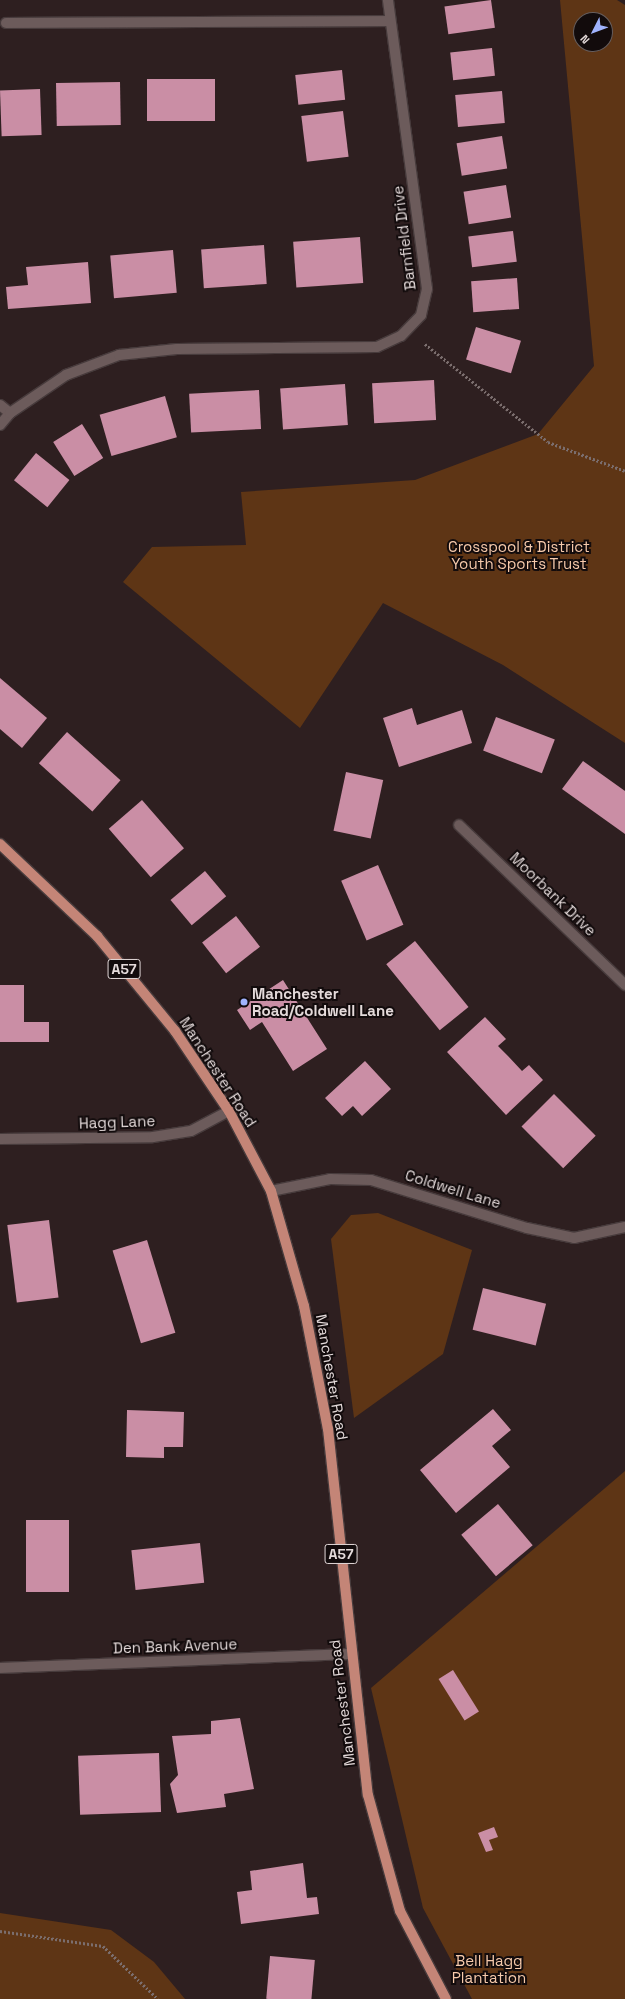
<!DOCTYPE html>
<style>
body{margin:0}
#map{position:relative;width:625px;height:1999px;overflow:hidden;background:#2e1f20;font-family:"Space Grotesk",sans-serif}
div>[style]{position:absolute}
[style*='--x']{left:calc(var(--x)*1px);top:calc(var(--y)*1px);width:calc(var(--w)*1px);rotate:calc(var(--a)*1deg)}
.green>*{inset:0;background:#5e3515}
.building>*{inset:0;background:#ca8ea5;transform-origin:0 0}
.path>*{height:2.5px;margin-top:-1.25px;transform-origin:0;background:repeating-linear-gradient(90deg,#7b6e6e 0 2px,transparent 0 4px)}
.roads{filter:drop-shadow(1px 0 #473b3c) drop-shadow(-1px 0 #473b3c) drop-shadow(0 1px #473b3c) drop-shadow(0 -1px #473b3c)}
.street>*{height:10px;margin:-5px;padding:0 5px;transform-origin:5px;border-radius:5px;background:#6c5b5b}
.secondary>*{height:10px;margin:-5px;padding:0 5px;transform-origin:5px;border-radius:5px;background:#6c5b5b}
.primary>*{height:10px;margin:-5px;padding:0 5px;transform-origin:5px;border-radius:5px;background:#c48577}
.dots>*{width:11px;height:11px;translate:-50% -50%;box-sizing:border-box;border:2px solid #120b0c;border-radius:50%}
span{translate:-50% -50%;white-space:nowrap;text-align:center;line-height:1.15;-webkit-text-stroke:4px #120b0c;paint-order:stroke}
.shield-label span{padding:1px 3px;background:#120b0c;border:1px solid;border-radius:3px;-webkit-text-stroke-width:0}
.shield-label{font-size:14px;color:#e4dada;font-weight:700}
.street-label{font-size:15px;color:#e4dada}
.park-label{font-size:15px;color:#f7caab}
.poi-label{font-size:15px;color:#e4dada;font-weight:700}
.left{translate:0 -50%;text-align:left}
.north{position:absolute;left:573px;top:12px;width:40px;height:40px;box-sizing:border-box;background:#120b0c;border:1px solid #665e5e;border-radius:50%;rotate:228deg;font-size:11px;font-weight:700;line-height:16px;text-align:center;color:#e4dada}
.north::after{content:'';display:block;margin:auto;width:14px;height:18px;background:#a0b3fd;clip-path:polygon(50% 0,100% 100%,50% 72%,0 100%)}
</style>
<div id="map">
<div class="green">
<i style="clip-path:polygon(evenodd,560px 0,617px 0,625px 5px,625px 743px,503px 665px,383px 603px,300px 728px,123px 582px,152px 547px,246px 545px,241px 492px,415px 480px,538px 434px,594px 366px,560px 0,581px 20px,605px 20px,605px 44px,581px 44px,581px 20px)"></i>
<i style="clip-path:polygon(378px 1213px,472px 1250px,443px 1354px,354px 1418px,331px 1239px,351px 1215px)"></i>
<i style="clip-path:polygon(625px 1471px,625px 1999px,472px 1999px,423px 1908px,371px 1688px)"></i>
<i style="clip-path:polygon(0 1913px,111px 1930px,154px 1962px,185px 1999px,0 1999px)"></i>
</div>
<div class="building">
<i style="left:491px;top:0;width:28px;height:47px;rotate:82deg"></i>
<i style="left:492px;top:48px;width:28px;height:42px;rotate:84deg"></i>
<i style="left:342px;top:70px;width:30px;height:47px;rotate:84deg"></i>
<i style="left:147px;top:79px;width:68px;height:42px"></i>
<i style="left:120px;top:82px;width:43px;height:64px;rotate:89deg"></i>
<i style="left:40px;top:89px;width:46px;height:40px;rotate:88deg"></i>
<i style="left:502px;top:91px;width:32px;height:47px;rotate:85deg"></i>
<i style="left:343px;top:111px;width:46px;height:42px;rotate:83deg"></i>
<i style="left:502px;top:136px;width:33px;height:46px;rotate:81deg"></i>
<i style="left:506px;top:185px;width:33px;height:43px;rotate:81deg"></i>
<i style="left:513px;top:231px;width:31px;height:45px;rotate:83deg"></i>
<i style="left:360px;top:237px;width:46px;height:67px;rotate:86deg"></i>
<i style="left:264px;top:245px;width:39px;height:63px;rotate:86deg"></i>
<i style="left:173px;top:250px;width:43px;height:63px;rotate:85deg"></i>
<i style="clip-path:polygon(88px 262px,91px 303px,8px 309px,6px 287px,28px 285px,26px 267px)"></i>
<i style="left:517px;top:278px;width:31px;height:46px;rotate:86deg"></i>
<i style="left:476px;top:327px;width:47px;height:34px;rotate:17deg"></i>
<i style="left:434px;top:380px;width:40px;height:62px;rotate:87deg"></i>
<i style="left:345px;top:384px;width:41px;height:65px;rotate:86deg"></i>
<i style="left:259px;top:390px;width:39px;height:70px;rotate:87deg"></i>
<i style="left:165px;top:396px;width:43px;height:68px;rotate:74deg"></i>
<i style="left:82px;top:424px;width:40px;height:34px;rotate:58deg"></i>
<i style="left:36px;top:453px;width:43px;height:35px;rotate:39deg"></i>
<i style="clip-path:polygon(0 678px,47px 718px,22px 748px,0 729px)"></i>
<i style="clip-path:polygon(412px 708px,417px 725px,462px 710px,472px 743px,399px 767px,383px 718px)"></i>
<i style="left:496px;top:717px;width:63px;height:36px;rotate:21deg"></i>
<i style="left:67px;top:732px;width:72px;height:42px;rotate:42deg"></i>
<i style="clip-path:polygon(583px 761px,625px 791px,625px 834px,562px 789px)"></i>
<i style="left:346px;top:772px;width:38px;height:60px;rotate:12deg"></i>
<i style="left:142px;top:800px;width:64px;height:44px;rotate:49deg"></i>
<i style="left:378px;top:865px;width:65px;height:40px;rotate:67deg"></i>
<i style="left:205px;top:871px;width:33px;height:45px;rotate:50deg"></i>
<i style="left:236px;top:916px;width:39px;height:43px;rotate:52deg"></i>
<i style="left:415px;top:941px;width:85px;height:37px;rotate:51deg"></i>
<i style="clip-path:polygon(283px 980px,327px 1049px,293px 1071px,262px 1022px,250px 1030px,237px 1010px)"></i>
<i style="clip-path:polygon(0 985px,24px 985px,24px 1022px,49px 1022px,49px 1042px,0 1042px)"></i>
<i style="clip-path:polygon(485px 1017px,506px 1039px,498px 1046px,508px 1056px,522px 1071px,529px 1065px,543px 1080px,506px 1115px,447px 1052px)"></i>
<i style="clip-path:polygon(365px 1061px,391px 1089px,362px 1116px,353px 1106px,342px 1116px,325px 1098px)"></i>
<i style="left:554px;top:1094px;width:59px;height:46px;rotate:45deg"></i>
<i style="left:49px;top:1220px;width:78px;height:42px;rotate:83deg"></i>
<i style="left:147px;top:1240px;width:97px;height:36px;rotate:73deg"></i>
<i style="left:483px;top:1288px;width:65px;height:43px;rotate:14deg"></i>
<i style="clip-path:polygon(493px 1409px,511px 1430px,492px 1446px,510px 1467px,456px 1513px,420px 1470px)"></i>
<i style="clip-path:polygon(127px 1410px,184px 1412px,183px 1447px,164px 1447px,164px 1458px,126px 1457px)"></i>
<i style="left:498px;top:1504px;width:54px;height:48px;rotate:50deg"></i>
<i style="left:26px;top:1520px;width:43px;height:72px"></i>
<i style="left:200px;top:1543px;width:40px;height:69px;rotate:84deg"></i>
<i style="left:453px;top:1670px;width:49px;height:17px;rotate:58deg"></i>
<i style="clip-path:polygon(240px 1718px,254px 1789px,224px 1794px,226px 1807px,177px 1813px,170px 1784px,178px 1775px,172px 1736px,211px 1734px,211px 1721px)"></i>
<i style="left:159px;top:1753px;width:59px;height:81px;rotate:88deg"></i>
<i style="clip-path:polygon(494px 1827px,498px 1837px,489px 1840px,493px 1850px,486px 1852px,478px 1833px)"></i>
<i style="clip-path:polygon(303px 1863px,307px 1898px,317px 1897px,319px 1914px,241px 1924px,237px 1892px,252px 1890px,250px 1871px)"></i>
<i style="left:270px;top:1956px;width:45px;height:43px;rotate:5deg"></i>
</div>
<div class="path">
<i style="--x:425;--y:344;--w:157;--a:38.5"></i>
<i style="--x:548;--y:442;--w:82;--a:20.6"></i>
<i style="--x:0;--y:1931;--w:104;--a:8.3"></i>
<i style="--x:103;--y:1946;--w:76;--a:43.9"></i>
</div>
<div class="roads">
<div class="street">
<i style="--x:6;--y:23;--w:384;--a:-0.3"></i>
<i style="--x:0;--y:405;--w:13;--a:39"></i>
<i style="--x:0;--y:425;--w:16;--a:-50"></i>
<i style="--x:10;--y:413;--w:68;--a:-34.2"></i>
<i style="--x:66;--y:375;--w:57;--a:-20.7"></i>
<i style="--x:119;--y:355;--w:58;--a:-5.9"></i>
<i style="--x:177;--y:349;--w:200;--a:-0.6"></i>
<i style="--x:377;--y:347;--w:26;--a:-25"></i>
<i style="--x:401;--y:336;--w:29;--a:-46"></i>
<i style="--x:421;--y:315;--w:27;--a:-77"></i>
<i style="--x:427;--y:289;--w:292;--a:-97.7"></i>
<i style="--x:459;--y:825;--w:231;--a:43.9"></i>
<i style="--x:0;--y:1139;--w:153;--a:-0.7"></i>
<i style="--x:153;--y:1137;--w:38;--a:-9"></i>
<i style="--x:191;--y:1131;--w:43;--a:-27.8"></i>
<i style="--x:0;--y:1668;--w:351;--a:-2.3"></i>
</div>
<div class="secondary">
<i style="--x:271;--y:1191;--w:60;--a:-11.5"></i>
<i style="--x:330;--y:1179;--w:41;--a:1.4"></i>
<i style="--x:371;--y:1180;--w:163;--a:17.1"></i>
<i style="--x:527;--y:1228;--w:48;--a:12"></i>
<i style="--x:574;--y:1238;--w:52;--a:-12.2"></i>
</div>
<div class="primary">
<i style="--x:0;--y:844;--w:134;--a:43.5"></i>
<i style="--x:97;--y:936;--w:123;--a:50.6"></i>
<i style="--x:175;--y:1031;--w:97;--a:56"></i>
<i style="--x:229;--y:1111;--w:90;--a:62.3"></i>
<i style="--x:271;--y:1191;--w:120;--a:74"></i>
<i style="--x:304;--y:1306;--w:125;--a:79"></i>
<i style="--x:328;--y:1429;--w:368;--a:83.8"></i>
<i style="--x:368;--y:1795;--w:120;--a:74.6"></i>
<i style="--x:400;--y:1911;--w:99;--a:62.4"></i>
</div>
</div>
<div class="dots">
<i style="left:244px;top:1002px;background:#a0b3fd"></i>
</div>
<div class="shield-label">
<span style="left:124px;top:969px">A57</span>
<span style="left:341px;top:1554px">A57</span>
</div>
<div class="street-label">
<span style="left:404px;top:238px;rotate:-97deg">Barnfield Drive</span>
<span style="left:553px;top:894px;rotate:44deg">Moorbank Drive</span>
<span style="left:218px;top:1072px;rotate:57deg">Manchester Road</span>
<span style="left:117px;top:1122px;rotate:-2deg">Hagg Lane</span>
<span style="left:453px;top:1189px;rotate:17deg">Coldwell Lane</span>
<span style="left:332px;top:1377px;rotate:80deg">Manchester Road</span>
<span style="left:175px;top:1646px;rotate:-2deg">Den Bank Avenue</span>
<span style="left:342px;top:1703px;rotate:-97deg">Manchester Road</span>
</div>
<div class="park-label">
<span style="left:519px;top:555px">Crosspool &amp; District<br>Youth Sports Trust</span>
<span style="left:489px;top:1969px">Bell Hagg<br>Plantation</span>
</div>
<div class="poi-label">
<span class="left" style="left:252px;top:1002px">Manchester<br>Road/Coldwell Lane</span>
</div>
<div class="north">N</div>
</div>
